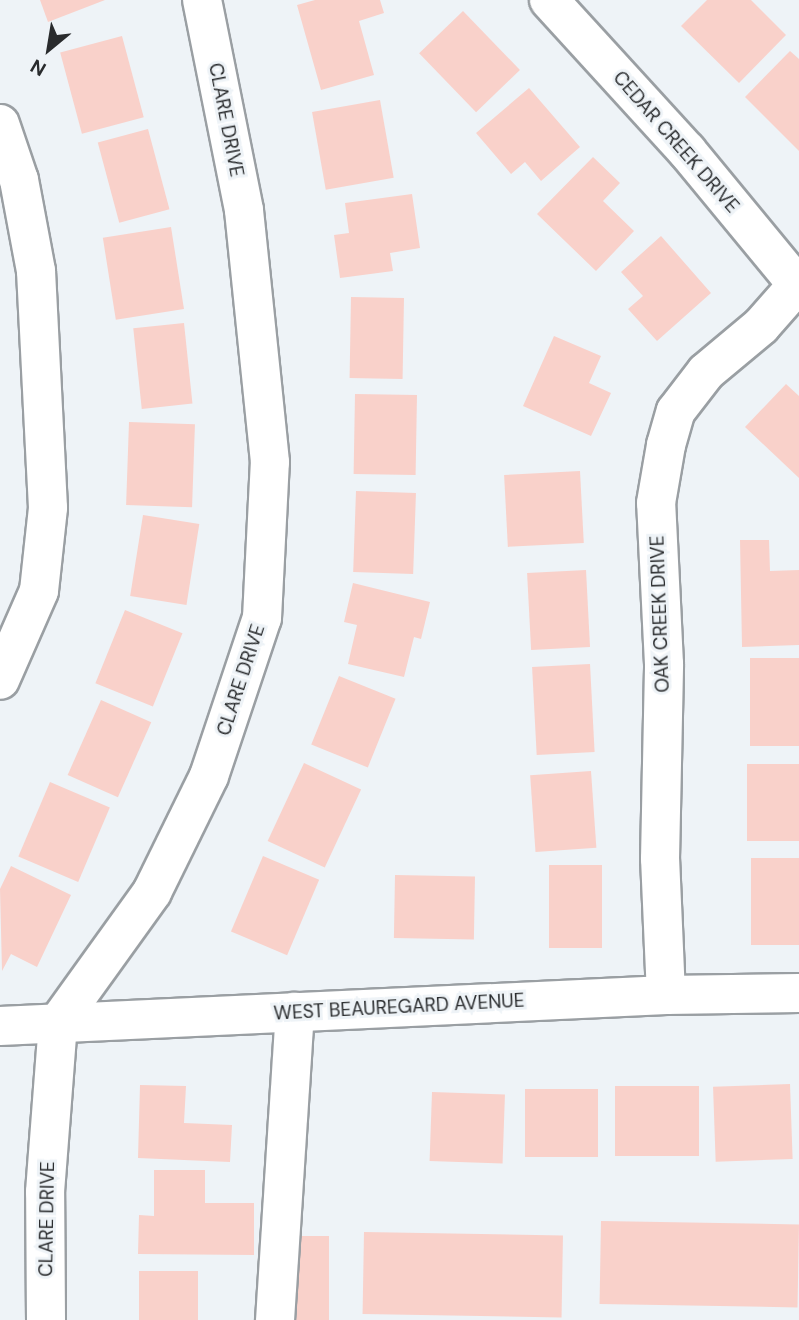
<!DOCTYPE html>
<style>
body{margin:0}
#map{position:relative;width:799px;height:1320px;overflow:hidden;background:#eef3f7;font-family:"DM Sans",sans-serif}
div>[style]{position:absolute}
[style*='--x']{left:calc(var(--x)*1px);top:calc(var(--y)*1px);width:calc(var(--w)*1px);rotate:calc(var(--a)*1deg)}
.building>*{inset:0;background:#f9d1ca;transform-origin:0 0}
.roads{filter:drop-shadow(2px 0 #9a9fa3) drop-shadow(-2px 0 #9a9fa3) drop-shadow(0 2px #9a9fa3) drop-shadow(0 -2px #9a9fa3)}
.minor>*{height:38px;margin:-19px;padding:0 19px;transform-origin:19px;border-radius:19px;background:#fff}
span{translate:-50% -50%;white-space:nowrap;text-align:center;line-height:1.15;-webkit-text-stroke:6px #eef3f7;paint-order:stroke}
.street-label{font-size:19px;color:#292b2d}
.north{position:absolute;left:14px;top:14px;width:70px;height:70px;-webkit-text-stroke:5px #eef3f7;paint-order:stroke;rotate:210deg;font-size:19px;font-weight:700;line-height:28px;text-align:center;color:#292b2d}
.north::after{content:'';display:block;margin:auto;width:24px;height:32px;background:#292b2d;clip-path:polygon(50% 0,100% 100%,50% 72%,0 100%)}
</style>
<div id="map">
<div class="building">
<i style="clip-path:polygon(40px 0,105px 0,48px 22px)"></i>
<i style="clip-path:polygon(315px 0,380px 0,384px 13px,359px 21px,374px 75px,321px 90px,297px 5px)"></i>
<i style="clip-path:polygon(707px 0,751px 0,786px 35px,739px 83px,681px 26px)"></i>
<i style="left:463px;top:11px;width:82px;height:61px;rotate:46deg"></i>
<i style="left:122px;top:36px;width:84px;height:64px;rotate:75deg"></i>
<i style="clip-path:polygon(790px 51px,799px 59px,799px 151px,745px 97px)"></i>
<i style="clip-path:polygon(529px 88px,580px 147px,541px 181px,525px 162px,511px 174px,476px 133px)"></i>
<i style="left:380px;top:100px;width:79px;height:69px;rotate:80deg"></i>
<i style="left:148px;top:129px;width:83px;height:52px;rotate:75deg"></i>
<i style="clip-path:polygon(593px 157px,620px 183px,603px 201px,634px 231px,596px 271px,537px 214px)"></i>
<i style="clip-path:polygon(412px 194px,420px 248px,390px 253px,393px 271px,340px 278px,334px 235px,349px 233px,345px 203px)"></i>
<i style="left:171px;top:227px;width:83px;height:69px;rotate:81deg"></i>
<i style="clip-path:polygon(661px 236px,711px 293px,657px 341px,628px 309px,643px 296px,621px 272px)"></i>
<i style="left:351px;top:297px;width:53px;height:81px;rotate:1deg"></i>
<i style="left:184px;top:323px;width:81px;height:51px;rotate:84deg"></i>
<i style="clip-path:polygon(554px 336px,601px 356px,589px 383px,611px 393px,591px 436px,523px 406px)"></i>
<i style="clip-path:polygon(786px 384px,799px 396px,799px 478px,745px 427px)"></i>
<i style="left:355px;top:394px;width:62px;height:80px;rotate:1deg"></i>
<i style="left:129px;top:422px;width:66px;height:83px;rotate:2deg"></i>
<i style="left:580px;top:471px;width:72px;height:76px;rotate:87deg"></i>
<i style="left:356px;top:491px;width:60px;height:81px;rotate:2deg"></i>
<i style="left:143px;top:515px;width:57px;height:82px;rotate:9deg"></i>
<i style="clip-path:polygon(740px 540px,769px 540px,770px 571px,799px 570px,799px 645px,742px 647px)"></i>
<i style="left:586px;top:570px;width:77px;height:59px;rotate:87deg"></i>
<i style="clip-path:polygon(353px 583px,430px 602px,421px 639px,414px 637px,404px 677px,348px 664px,357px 625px,344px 622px)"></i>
<i style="left:125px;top:610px;width:62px;height:79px;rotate:22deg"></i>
<i style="left:799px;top:658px;width:88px;height:49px;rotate:90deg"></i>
<i style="left:590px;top:664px;width:88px;height:58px;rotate:87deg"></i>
<i style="left:339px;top:676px;width:61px;height:74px;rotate:22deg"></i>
<i style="left:101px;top:700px;width:55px;height:82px;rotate:24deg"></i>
<i style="left:304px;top:763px;width:63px;height:86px;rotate:25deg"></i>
<i style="left:799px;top:764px;width:77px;height:52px;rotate:90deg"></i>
<i style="left:591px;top:771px;width:77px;height:61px;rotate:86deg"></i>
<i style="left:50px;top:782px;width:65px;height:81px;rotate:23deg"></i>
<i style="left:263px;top:856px;width:61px;height:82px;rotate:23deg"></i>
<i style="left:799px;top:858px;width:87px;height:48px;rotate:90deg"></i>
<i style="left:549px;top:865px;width:53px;height:83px"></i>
<i style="clip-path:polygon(11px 866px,71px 895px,37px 967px,11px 954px,2px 971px,0 889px)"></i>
<i style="left:395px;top:875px;width:80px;height:63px;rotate:1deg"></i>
<i style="left:790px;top:1084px;width:75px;height:77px;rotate:88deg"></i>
<i style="clip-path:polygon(140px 1085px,186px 1086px,184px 1123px,232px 1125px,230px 1162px,138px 1158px)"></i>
<i style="left:699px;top:1086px;width:70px;height:84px;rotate:90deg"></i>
<i style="left:525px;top:1089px;width:73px;height:68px"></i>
<i style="left:432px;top:1092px;width:73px;height:69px;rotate:2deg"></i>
<i style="clip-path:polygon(154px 1170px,205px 1170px,205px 1203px,254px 1203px,254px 1255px,138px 1254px,139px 1215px,154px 1216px)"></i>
<i style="left:601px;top:1221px;width:198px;height:83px;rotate:1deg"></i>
<i style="left:364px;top:1232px;width:199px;height:82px;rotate:1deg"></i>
<i style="left:291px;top:1236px;width:38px;height:84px"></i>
<i style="left:139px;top:1271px;width:59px;height:49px"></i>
</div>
<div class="roads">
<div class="minor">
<i style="--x:549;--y:0;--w:205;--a:47.6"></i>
<i style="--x:687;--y:151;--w:176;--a:50.5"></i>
<i style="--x:0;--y:124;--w:59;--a:71.3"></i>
<i style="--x:19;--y:180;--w:93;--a:79.4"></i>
<i style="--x:36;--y:271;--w:237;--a:87.1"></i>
<i style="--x:48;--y:508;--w:83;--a:96.2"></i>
<i style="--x:39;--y:591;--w:97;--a:113.7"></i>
<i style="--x:666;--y:995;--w:136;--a:-92.5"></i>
<i style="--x:660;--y:859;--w:195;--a:-88.8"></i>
<i style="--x:664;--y:664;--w:161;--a:-92.8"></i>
<i style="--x:656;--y:503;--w:59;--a:-80.2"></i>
<i style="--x:666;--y:445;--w:35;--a:-74"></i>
<i style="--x:676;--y:411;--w:49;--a:-52.4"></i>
<i style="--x:706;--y:372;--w:72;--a:-39.9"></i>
<i style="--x:761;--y:326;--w:55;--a:-48.7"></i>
<i style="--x:0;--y:1026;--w:667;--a:-2.66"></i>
<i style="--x:666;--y:995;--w:133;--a:-0.9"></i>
<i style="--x:46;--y:1320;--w:128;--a:-90.4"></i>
<i style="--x:45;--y:1192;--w:169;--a:-85.6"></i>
<i style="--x:58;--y:1023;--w:161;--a:-54.3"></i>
<i style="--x:152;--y:892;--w:129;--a:-63.8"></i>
<i style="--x:209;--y:776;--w:167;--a:-71.5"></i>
<i style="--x:262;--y:618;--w:156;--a:-87.1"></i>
<i style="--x:270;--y:462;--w:253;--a:-95.9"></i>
<i style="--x:244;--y:210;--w:214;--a:-101.3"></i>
<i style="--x:275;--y:1320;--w:309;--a:-86.3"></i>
</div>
</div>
<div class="street-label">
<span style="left:226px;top:120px;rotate:79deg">CLARE DRIVE</span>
<span style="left:676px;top:142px;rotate:49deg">CEDAR CREEK DRIVE</span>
<span style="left:660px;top:614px;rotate:-92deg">OAK CREEK DRIVE</span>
<span style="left:241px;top:680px;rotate:-72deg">CLARE DRIVE</span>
<span style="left:399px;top:1007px;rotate:-3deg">WEST BEAUREGARD AVENUE</span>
<span style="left:47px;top:1219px;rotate:-89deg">CLARE DRIVE</span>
</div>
<div class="north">N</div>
</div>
